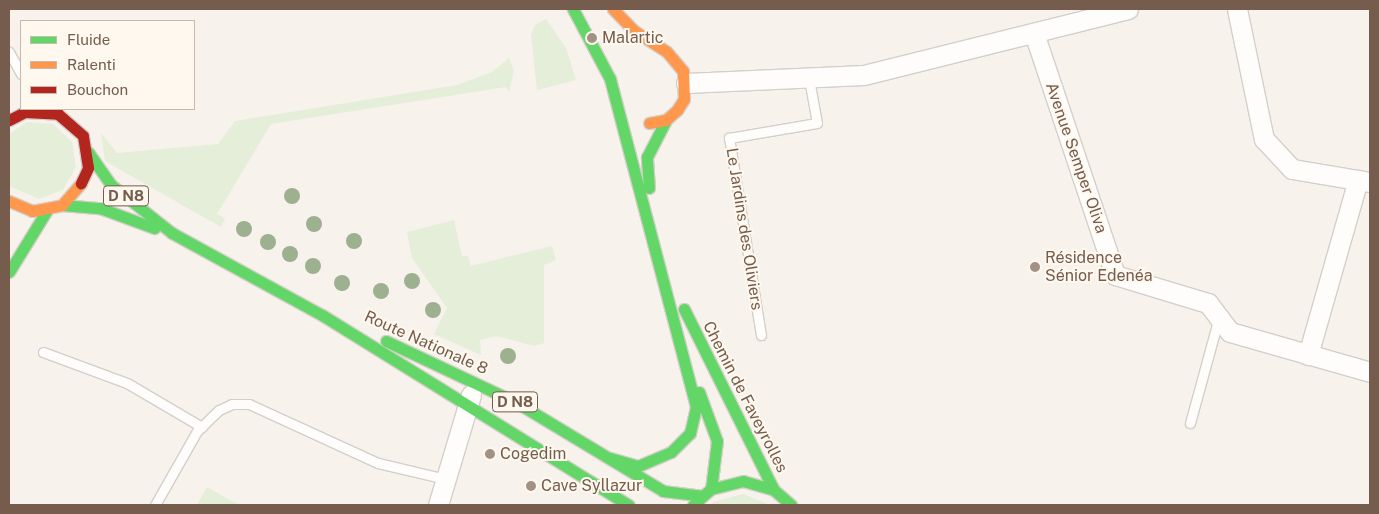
<!DOCTYPE html>
<meta charset="utf-8">
<style>
body{margin:0}
#map{position:relative;width:1379px;height:514px;overflow:hidden;background:#f7f3ec;font-family:"Public Sans",sans-serif}
div>[style]{position:absolute}
[style*='--x']{left:calc(var(--x)*1px);top:calc(var(--y)*1px);width:calc(var(--w)*1px);rotate:calc(var(--a)*1deg)}
.green>*{inset:0;background:#e4eed8}
.roads{filter:drop-shadow(1px 0 #d4cfc8) drop-shadow(-1px 0 #d4cfc8) drop-shadow(0 1px #d4cfc8) drop-shadow(0 -1px #d4cfc8)}
.lane>*{height:9px;margin:-4.5px;padding:0 4.5px;transform-origin:4.5px;border-radius:4.5px;background:#fefdfc}
.street>*{height:19px;margin:-9.5px;padding:0 9.5px;transform-origin:9.5px;border-radius:9.5px;background:#fefdfc}
.fast>*{height:11px;margin:-5.5px;padding:0 5.5px;transform-origin:5.5px;border-radius:5.5px;background:#63d668}
.slow>*{height:11px;margin:-5.5px;padding:0 5.5px;transform-origin:5.5px;border-radius:5.5px;background:#ff974d}
.jam>*{height:11px;margin:-5.5px;padding:0 5.5px;transform-origin:5.5px;border-radius:5.5px;background:#b3261e}
.trees>*{width:16px;height:16px;margin:-8px;border-radius:50%;background:#9db090}
.dots>*{width:14px;height:14px;translate:-50% -50%;box-sizing:border-box;border:2px solid #fef8ef;border-radius:50%}
span{translate:-50% -50%;white-space:nowrap;text-align:center;line-height:1.15;-webkit-text-stroke:4px #fef8ef;paint-order:stroke}
.shield-label span{padding:1px 4px;background:#fef8ef;border:1px solid;border-radius:4px;-webkit-text-stroke-width:0}
.shield-label{font-size:15px;color:#755c4d;font-weight:700}
.poi-label{font-size:16px;color:#755c4d}
.left{translate:0 -50%;text-align:left}
.street-label{font-size:16px;color:#755c4d}
.frame{position:absolute;inset:0;border:10px solid #755c4d;pointer-events:none}
.legend{position:absolute;left:20px;top:20px;width:175px;height:90px;box-sizing:border-box;background:#fef8ef;border:1px solid #c7baae;margin:0;padding:6px 9px;list-style:none;font-size:15px;color:#755c4d}
.legend li{display:flex;align-items:center;gap:10px;height:25px}
.legend b{width:25px;border:1px solid #c7baae}
</style>
<div id="map">
<div class="green">
<i style="clip-path:polygon(546px 19px,566px 48px,576px 80px,537px 90px,531px 35px,535px 25px)"></i>
<i style="clip-path:polygon(509px 58px,514px 71px,509px 92px,506px 87px,271px 124px,217px 214px,225px 218px,221px 227px,105px 161px,101px 133px,117px 153px,218px 144px,235px 121px,457px 85px,492px 72px)"></i>
<i style="clip-path:polygon(27px 122px,53px 124px,72px 142px,76px 167px,63px 190px,39px 199px,9px 186px,9px 134px)"></i>
<i style="clip-path:polygon(454px 220px,462px 256px,468px 256px,471px 266px,552px 246px,556px 260px,544px 265px,544px 343px,535px 346px,496px 336px,480px 340px,481px 355px,434px 334px,447px 308px,412px 258px,407px 232px)"></i>
<i style="clip-path:polygon(207px 487px,230px 500px,240px 505px,197px 505px)"></i>
<i style="clip-path:polygon(743px 494px,770px 505px,710px 505px,713px 502px)"></i>
</div>
<div class="roads">
<div class="lane">
<i style="--x:9;--y:52;--w:25;--a:61"></i>
<i style="--x:761;--y:335;--w:200;--a:-99.2"></i>
<i style="--x:729;--y:138;--w:89;--a:-9.7"></i>
<i style="--x:817;--y:123;--w:45;--a:-100.3"></i>
<i style="--x:43;--y:352;--w:90;--a:20.3"></i>
<i style="--x:127;--y:383;--w:87;--a:30.4"></i>
<i style="--x:1190;--y:423;--w:110;--a:-74.7"></i>
<i style="--x:155;--y:505;--w:85;--a:-60.4"></i>
<i style="--x:197;--y:431;--w:30;--a:-44"></i>
<i style="--x:219;--y:410;--w:14;--a:-25"></i>
<i style="--x:232;--y:404;--w:17;--a:0"></i>
<i style="--x:249;--y:404;--w:142;--a:24.6"></i>
<i style="--x:378;--y:463;--w:69;--a:13.4"></i>
</div>
<div class="street">
<i style="--x:1237;--y:9;--w:133;--a:78.3"></i>
<i style="--x:1264;--y:139;--w:41;--a:47"></i>
<i style="--x:1292;--y:169;--w:79;--a:9.5"></i>
<i style="--x:1034;--y:33;--w:255;--a:71.5"></i>
<i style="--x:1115;--y:275;--w:97;--a:16.8"></i>
<i style="--x:1208;--y:303;--w:36;--a:53"></i>
<i style="--x:1230;--y:332;--w:146;--a:15.9"></i>
<i style="--x:686;--y:83;--w:178;--a:-2.6"></i>
<i style="--x:864;--y:75;--w:272;--a:-14"></i>
<i style="--x:1308;--y:355;--w:182;--a:-74.1"></i>
<i style="--x:438;--y:505;--w:115;--a:-73.3"></i>
</div>
<div class="fast">
<i style="--x:573;--y:9;--w:79;--a:62.1"></i>
<i style="--x:610;--y:79;--w:339;--a:75.3"></i>
<i style="--x:696;--y:407;--w:27;--a:103"></i>
<i style="--x:690;--y:433;--w:27;--a:135"></i>
<i style="--x:671;--y:452;--w:36;--a:157"></i>
<i style="--x:638;--y:466;--w:29;--a:-164"></i>
<i style="--x:88;--y:152;--w:39;--a:55"></i>
<i style="--x:110;--y:184;--w:79;--a:38.3"></i>
<i style="--x:172;--y:233;--w:171;--a:28.7"></i>
<i style="--x:322;--y:315;--w:361;--a:31.8"></i>
<i style="--x:649;--y:188;--w:31;--a:-94"></i>
<i style="--x:647;--y:157;--w:42;--a:-62.8"></i>
<i style="--x:62;--y:205;--w:38;--a:5"></i>
<i style="--x:100;--y:208;--w:58;--a:20.3"></i>
<i style="--x:9;--y:272;--w:73;--a:-58.5"></i>
<i style="--x:684;--y:309;--w:202;--a:63.6"></i>
<i style="--x:386;--y:341;--w:147;--a:25.3"></i>
<i style="--x:519;--y:404;--w:168;--a:31.1"></i>
<i style="--x:663;--y:491;--w:38;--a:7"></i>
<i style="--x:699;--y:392;--w:52;--a:69.8"></i>
<i style="--x:717;--y:441;--w:48;--a:97.1"></i>
<i style="--x:693;--y:505;--w:24;--a:-42"></i>
<i style="--x:711;--y:489;--w:33;--a:-14"></i>
<i style="--x:743;--y:481;--w:32;--a:16"></i>
<i style="--x:774;--y:490;--w:23;--a:41"></i>
</div>
<div class="slow">
<i style="--x:613;--y:9;--w:29;--a:46"></i>
<i style="--x:633;--y:30;--w:40;--a:32.9"></i>
<i style="--x:667;--y:52;--w:25;--a:50"></i>
<i style="--x:683;--y:71;--w:28;--a:88"></i>
<i style="--x:684;--y:99;--w:13;--a:122"></i>
<i style="--x:677;--y:110;--w:15;--a:138"></i>
<i style="--x:666;--y:120;--w:17;--a:170"></i>
<i style="--x:9;--y:201;--w:25;--a:23"></i>
<i style="--x:32;--y:211;--w:31;--a:-11"></i>
<i style="--x:62;--y:205;--w:29;--a:-49"></i>
</div>
<div class="jam">
<i style="--x:9;--y:120;--w:18;--a:-27"></i>
<i style="--x:25;--y:112;--w:33;--a:3"></i>
<i style="--x:58;--y:114;--w:33;--a:41"></i>
<i style="--x:83;--y:136;--w:32;--a:81"></i>
<i style="--x:88;--y:168;--w:17;--a:115"></i>
</div>
</div>
<div class="trees">
<i style="left:292px;top:196px"></i>
<i style="left:314px;top:224px"></i>
<i style="left:244px;top:229px"></i>
<i style="left:354px;top:241px"></i>
<i style="left:268px;top:242px"></i>
<i style="left:290px;top:254px"></i>
<i style="left:313px;top:266px"></i>
<i style="left:412px;top:281px"></i>
<i style="left:342px;top:283px"></i>
<i style="left:381px;top:291px"></i>
<i style="left:433px;top:310px"></i>
<i style="left:508px;top:356px"></i>
</div>
<div class="dots">
<i style="left:592px;top:38px;background:#a29185"></i>
<i style="left:1035px;top:267px;background:#a29185"></i>
<i style="left:490px;top:454px;background:#a29185"></i>
<i style="left:531px;top:486px;background:#a29185"></i>
</div>
<div class="shield-label">
<span style="left:126px;top:196px">D N8</span>
<span style="left:515px;top:402px">D N8</span>
</div>
<div class="poi-label">
<span class="left" style="left:602px;top:38px">Malartic</span>
<span class="left" style="left:1045px;top:267px">Résidence<br>Sénior Edenéa</span>
<span class="left" style="left:500px;top:454px">Cogedim</span>
<span class="left" style="left:541px;top:486px">Cave Syllazur</span>
</div>
<div class="street-label">
<span style="left:1076px;top:158px;rotate:71deg">Avenue Semper Oliva</span>
<span style="left:744px;top:229px;rotate:81deg">Le Jardins des Oliviers</span>
<span style="left:426px;top:343px;rotate:24deg">Route Nationale 8</span>
<span style="left:745px;top:397px;rotate:63deg">Chemin de Faveyrolles</span>
</div>
<div class="frame"></div>
<ul class="legend">
<li><b style="height:6px;background:#63d668"></b>Fluide</li>
<li><b style="height:6px;background:#ff974d"></b>Ralenti</li>
<li><b style="height:6px;background:#b3261e"></b>Bouchon</li>
</ul>
</div>
